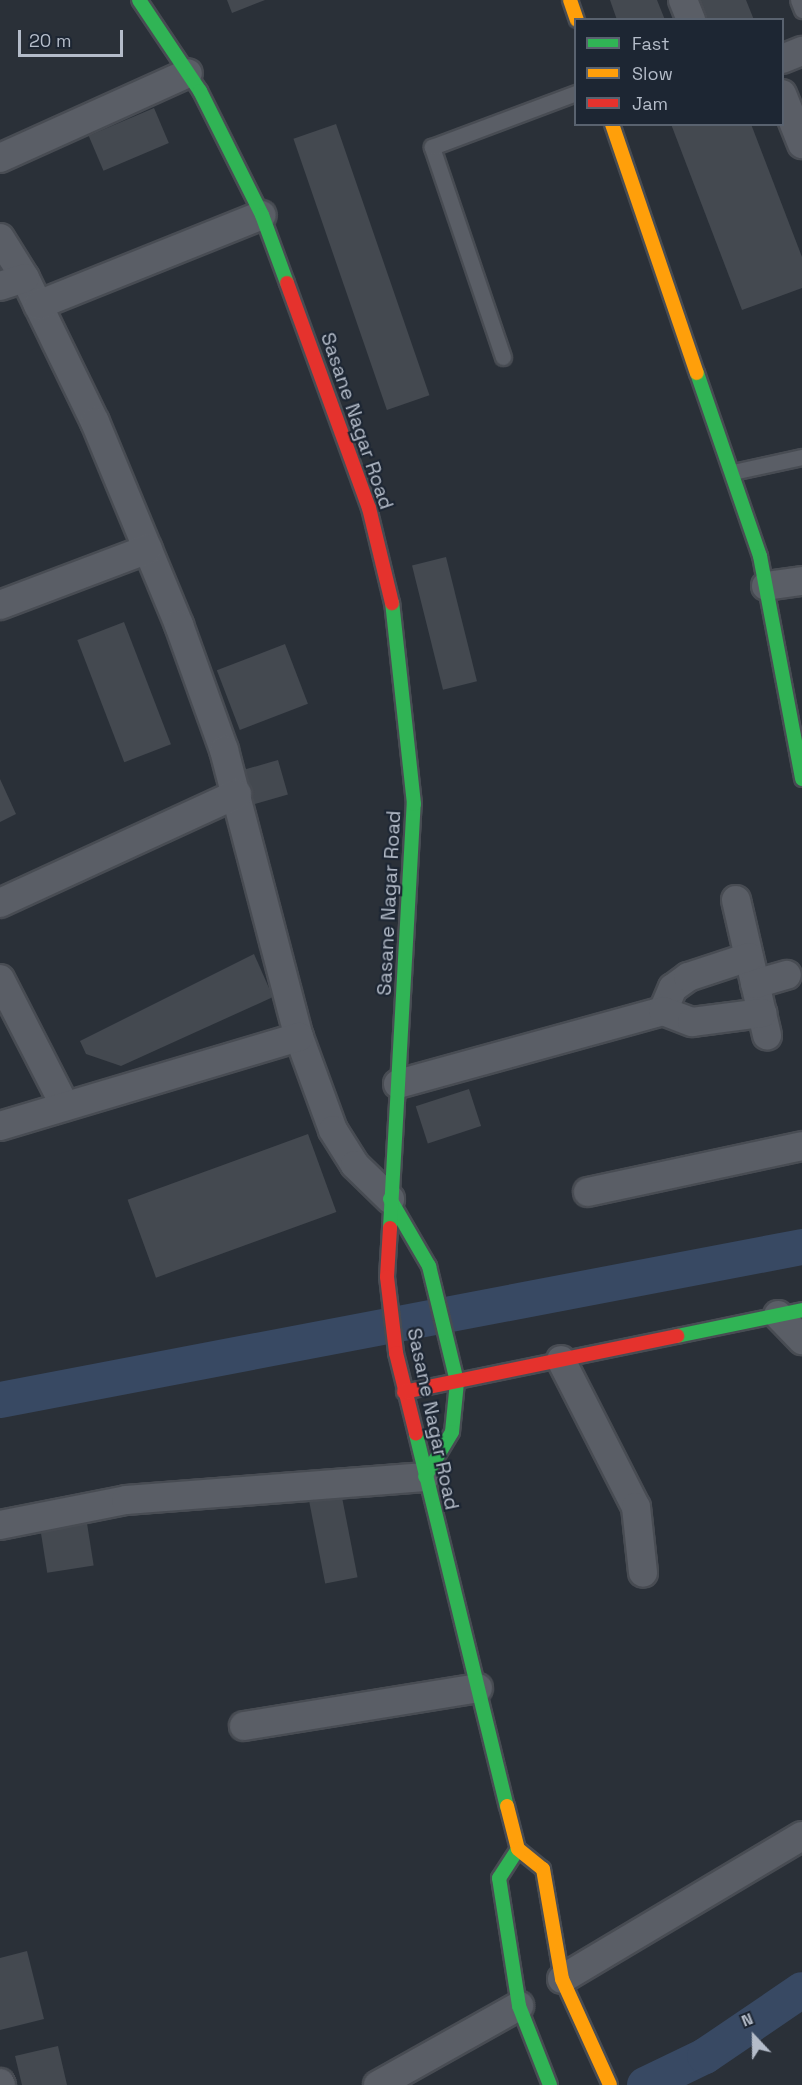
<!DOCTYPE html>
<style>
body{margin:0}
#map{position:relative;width:802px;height:2085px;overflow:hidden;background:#2a3038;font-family:"Space Grotesk",sans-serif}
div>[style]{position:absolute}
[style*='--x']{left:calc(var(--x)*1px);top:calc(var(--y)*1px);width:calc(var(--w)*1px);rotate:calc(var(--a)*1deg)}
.canal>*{height:36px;margin:-18px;padding:0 18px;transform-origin:18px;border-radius:18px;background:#384963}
.building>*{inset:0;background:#444950;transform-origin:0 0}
.roads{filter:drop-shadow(2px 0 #484c53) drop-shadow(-2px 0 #484c53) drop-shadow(0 2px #484c53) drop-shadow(0 -2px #484c53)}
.lane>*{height:15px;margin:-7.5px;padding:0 7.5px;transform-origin:7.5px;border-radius:7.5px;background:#5a5e66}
.street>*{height:28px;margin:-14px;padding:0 14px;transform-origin:14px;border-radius:14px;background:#5a5e66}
.fast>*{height:14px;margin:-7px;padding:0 7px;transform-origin:7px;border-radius:7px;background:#30b455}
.slow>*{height:14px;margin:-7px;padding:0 7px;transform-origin:7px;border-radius:7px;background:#ff9f0a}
.jam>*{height:14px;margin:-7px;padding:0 7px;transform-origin:7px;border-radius:7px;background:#e5322d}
span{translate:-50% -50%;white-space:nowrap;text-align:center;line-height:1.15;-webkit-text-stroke:4.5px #1d2633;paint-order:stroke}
.street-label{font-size:20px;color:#b4bcc9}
.legend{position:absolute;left:574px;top:18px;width:210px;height:108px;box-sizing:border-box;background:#1d2633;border:2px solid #59626f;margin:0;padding:8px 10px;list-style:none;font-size:18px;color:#b4bcc9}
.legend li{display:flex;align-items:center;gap:12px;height:30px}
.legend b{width:30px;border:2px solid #59626f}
.north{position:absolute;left:724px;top:2007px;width:60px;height:60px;-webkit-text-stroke:4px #1d2633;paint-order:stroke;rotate:338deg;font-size:16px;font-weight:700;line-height:24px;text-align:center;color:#b4bcc9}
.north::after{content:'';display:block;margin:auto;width:21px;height:27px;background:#b4bcc9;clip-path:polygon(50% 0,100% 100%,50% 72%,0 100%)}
.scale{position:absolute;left:18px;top:30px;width:105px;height:27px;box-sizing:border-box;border:3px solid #b4bcc9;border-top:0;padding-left:8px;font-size:18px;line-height:21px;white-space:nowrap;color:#b4bcc9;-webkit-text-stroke:4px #1d2633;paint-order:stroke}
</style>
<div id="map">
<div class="canal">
<i style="--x:0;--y:1400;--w:816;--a:-10.8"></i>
<i style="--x:645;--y:2085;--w:67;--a:-25.8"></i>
<i style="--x:705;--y:2056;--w:117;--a:-34.2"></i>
</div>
<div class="building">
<i style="clip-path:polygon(227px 0,265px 0,232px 13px)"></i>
<i style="clip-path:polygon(610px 0,657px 0,665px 20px,617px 20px)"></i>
<i style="clip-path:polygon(699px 0,746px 0,754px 20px,707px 20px)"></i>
<i style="left:154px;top:108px;width:38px;height:71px;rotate:67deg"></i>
<i style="left:336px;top:124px;width:287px;height:45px;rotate:71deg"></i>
<i style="clip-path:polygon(671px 124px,751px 124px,802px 257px,802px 288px,742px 310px)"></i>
<i style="left:446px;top:557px;width:128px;height:35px;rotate:76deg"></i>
<i style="left:124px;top:622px;width:131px;height:50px;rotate:69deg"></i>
<i style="left:285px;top:644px;width:64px;height:73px;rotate:69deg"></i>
<i style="left:278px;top:760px;width:36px;height:43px;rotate:74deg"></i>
<i style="clip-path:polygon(0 779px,16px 814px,0 822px)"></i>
<i style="clip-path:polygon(254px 954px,273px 997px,121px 1066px,86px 1054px,80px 1041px)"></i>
<i style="left:469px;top:1089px;width:39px;height:56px;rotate:72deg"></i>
<i style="left:308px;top:1134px;width:83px;height:192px;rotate:70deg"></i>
<i style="left:340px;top:1487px;width:92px;height:33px;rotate:79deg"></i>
<i style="left:86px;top:1517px;width:49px;height:47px;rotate:81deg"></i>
<i style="clip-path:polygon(27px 1951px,44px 2019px,0 2030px,0 1958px)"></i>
<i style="clip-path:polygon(58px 2046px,67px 2085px,22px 2085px,15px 2056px)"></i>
</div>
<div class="roads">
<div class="lane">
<i style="--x:798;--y:0;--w:11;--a:68"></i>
<i style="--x:503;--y:357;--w:222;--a:-108.7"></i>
<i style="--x:432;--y:147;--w:154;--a:-20.6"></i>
<i style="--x:733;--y:472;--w:71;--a:-12.3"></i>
</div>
<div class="street">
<i style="--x:683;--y:0;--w:22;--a:68"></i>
<i style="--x:782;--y:59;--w:22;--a:-22"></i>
<i style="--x:782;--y:94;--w:54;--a:68.2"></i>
<i style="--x:0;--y:158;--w:206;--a:-24.3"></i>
<i style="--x:0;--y:238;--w:47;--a:58"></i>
<i style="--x:25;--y:278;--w:160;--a:64.1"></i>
<i style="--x:95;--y:422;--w:220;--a:67.5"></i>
<i style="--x:179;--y:625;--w:133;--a:70.2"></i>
<i style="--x:224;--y:750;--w:297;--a:75.4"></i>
<i style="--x:299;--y:1037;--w:99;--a:69.9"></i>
<i style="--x:333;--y:1130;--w:41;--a:57.8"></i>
<i style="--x:355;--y:1165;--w:49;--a:44.2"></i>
<i style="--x:0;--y:286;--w:26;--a:-18"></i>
<i style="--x:38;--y:305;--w:241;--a:-21.9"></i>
<i style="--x:766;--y:586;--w:36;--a:-8"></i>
<i style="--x:0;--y:605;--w:158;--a:-20.7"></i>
<i style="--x:736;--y:900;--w:139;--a:77.1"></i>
<i style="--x:0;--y:903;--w:261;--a:-24.7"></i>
<i style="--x:0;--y:979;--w:143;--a:62.9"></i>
<i style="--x:755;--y:984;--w:33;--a:-16"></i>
<i style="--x:663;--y:1011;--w:25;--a:-67"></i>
<i style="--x:673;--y:988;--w:19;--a:-36"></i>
<i style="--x:688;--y:977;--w:64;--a:-18.2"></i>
<i style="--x:398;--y:1084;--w:275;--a:-15.4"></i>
<i style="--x:663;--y:1011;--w:31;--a:21"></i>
<i style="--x:692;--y:1022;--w:71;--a:-7.3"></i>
<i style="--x:0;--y:1126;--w:312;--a:-16.6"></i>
<i style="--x:588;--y:1192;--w:219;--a:-12.1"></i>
<i style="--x:778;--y:1315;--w:35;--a:46"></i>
<i style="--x:561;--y:1360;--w:165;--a:63"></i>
<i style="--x:636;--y:1507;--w:66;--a:83.9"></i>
<i style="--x:0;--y:1525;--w:128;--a:-11.2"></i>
<i style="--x:126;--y:1500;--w:300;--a:-4.4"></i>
<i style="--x:244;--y:1726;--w:237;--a:-9.2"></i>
<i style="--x:562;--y:1979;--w:279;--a:-30.8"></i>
<i style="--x:0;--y:2083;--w:2;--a:63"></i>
<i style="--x:378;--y:2085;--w:162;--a:-29.3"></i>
</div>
<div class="fast">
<i style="--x:139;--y:0;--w:110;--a:56.2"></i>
<i style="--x:200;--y:91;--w:139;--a:63.4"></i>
<i style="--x:262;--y:215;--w:72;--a:69.8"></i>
<i style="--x:697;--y:373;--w:194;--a:71"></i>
<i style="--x:760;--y:556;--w:227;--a:79.3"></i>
<i style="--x:390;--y:1199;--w:78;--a:59.8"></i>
<i style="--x:429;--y:1266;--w:119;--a:76.4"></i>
<i style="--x:457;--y:1382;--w:50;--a:95.7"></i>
<i style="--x:452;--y:1432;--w:52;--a:121"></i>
<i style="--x:390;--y:1228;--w:425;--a:-86.8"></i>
<i style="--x:414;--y:804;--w:202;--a:-96.2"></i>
<i style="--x:677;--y:1336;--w:128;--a:-11.7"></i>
<i style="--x:416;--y:1434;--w:383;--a:76.3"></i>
<i style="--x:518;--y:1849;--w:35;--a:123"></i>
<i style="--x:499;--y:1878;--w:130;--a:81.1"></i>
<i style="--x:519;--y:2006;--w:85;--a:68.6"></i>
</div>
<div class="slow">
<i style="--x:570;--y:0;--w:21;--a:71"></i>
<i style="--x:612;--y:124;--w:263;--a:71.2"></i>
<i style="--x:507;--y:1806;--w:44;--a:75.7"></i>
<i style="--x:518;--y:1849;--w:32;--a:39"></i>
<i style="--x:543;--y:1869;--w:112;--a:80.2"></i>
<i style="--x:562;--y:1979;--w:116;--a:65.6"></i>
</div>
<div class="jam">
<i style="--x:287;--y:283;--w:239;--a:70"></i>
<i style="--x:369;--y:508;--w:98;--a:76.4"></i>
<i style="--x:390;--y:1228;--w:49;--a:93.5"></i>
<i style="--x:387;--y:1277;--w:77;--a:83.2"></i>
<i style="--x:396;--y:1353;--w:83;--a:76.1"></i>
<i style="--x:404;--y:1392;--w:279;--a:-11.6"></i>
</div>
</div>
<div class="street-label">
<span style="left:357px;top:421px;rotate:71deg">Sasane Nagar Road</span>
<span style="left:389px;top:903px;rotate:-87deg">Sasane Nagar Road</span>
<span style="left:433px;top:1419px;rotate:78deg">Sasane Nagar Road</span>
</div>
<ul class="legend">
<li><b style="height:8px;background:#30b455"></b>Fast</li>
<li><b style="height:8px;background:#ff9f0a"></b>Slow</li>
<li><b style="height:8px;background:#e5322d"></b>Jam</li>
</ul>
<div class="north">N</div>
<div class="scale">20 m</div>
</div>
